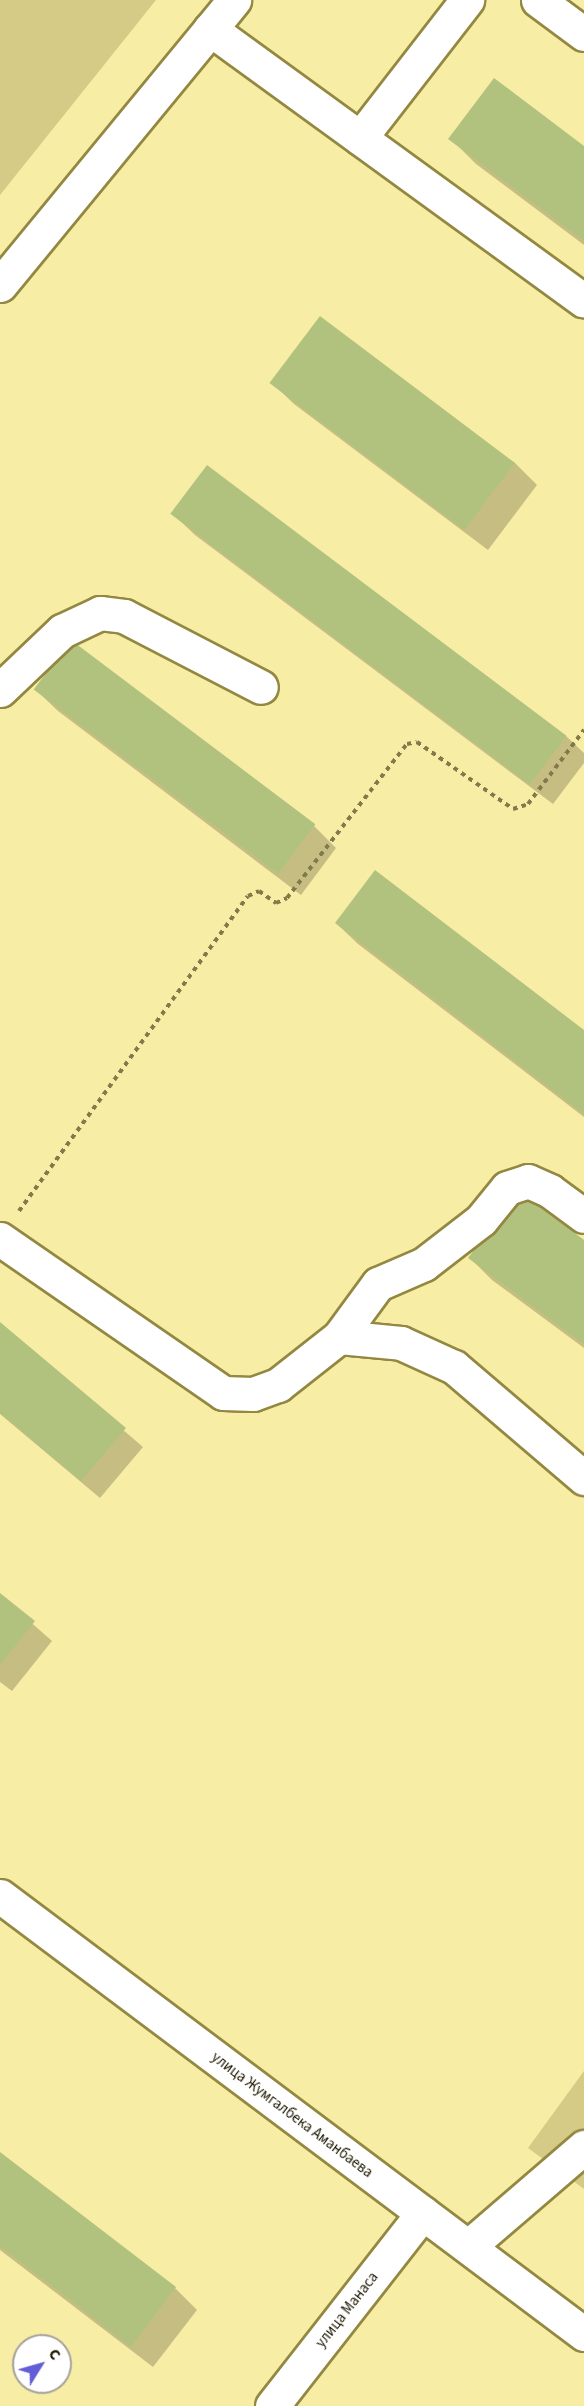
<!DOCTYPE html>
<meta charset="utf-8">
<style>
body{margin:0}
#map{position:relative;width:584px;height:2406px;overflow:hidden;background:#f8eda4;font-family:"Source Sans 3",sans-serif}
div>[style]{position:absolute}
[style*='--x']{left:calc(var(--x)*1px);top:calc(var(--y)*1px);width:calc(var(--w)*1px);rotate:calc(var(--a)*1deg)}
.green>*{inset:0;background:#d5cb87}
.shadow>*{inset:0;background:#0003}
.building>*{inset:0;background:#b0c27e;transform-origin:0 0}
.path>*{height:4px;margin-top:-2px;transform-origin:0;background:repeating-linear-gradient(90deg,#827a4b 0 4.5px,transparent 0 9px)}
.roads{filter:drop-shadow(2px 0 #938841) drop-shadow(-2px 0 #938841) drop-shadow(0 2px #938841) drop-shadow(0 -2px #938841)}
.minor>*{height:33px;margin:-16.5px;padding:0 16.5px;transform-origin:16.5px;border-radius:16.5px;background:#fff}
.major>*{height:33px;margin:-16.5px;padding:0 16.5px;transform-origin:16.5px;border-radius:16.5px;background:#fff}
span{translate:-50% -50%;white-space:nowrap;text-align:center;line-height:1.15;-webkit-text-stroke:4.5px #fff;paint-order:stroke}
.street-label{font-size:15px;color:#1d1800}
.north{position:absolute;left:12px;top:2334px;width:60px;height:60px;box-sizing:border-box;background:#fff;border:2px solid #a5a399;border-radius:50%;rotate:53deg;font-size:16px;font-weight:700;line-height:24px;text-align:center;color:#1d1800}
.north::after{content:'';display:block;margin:auto;width:21px;height:27px;background:#635ed7;clip-path:polygon(50% 0,100% 100%,50% 72%,0 100%)}
</style>
<div id="map">
<div class="green">
<i style="clip-path:polygon(0 0,156px 0,0 195px)"></i>
<i style="clip-path:polygon(584px 2071px,584px 2189px,528px 2148px)"></i>
</div>
<div class="shadow">
<i style="clip-path:polygon(450px 138px,584px 148px,584px 245px,476px 164px)"></i>
<i style="clip-path:polygon(272px 383px,515px 463px,537px 485px,488px 550px,294px 404px)"></i>
<i style="clip-path:polygon(208px 467px,566px 736px,584px 753px,584px 763px,553px 804px,195px 535px,173px 514px)"></i>
<i style="clip-path:polygon(71px 642px,314px 826px,336px 848px,301px 895px,58px 711px,36px 690px)"></i>
<i style="clip-path:polygon(336px 923px,584px 1032px,584px 1117px,358px 944px)"></i>
<i style="clip-path:polygon(584px 1242px,584px 1348px,492px 1280px,470px 1258px)"></i>
<i style="clip-path:polygon(0 1324px,143px 1447px,100px 1498px,0 1414px)"></i>
<i style="clip-path:polygon(0 1595px,52px 1641px,12px 1691px,0 1682px)"></i>
<i style="clip-path:polygon(0 2154px,175px 2288px,197px 2310px,153px 2367px,0 2250px)"></i>
</div>
<div class="building">
<i style="clip-path:polygon(494px 78px,584px 146px,584px 241px,448px 139px)"></i>
<i style="left:320px;top:316px;width:244px;height:84px;rotate:37deg"></i>
<i style="left:207px;top:465px;width:450px;height:61px;rotate:37deg"></i>
<i style="left:71px;top:640px;width:306px;height:62px;rotate:37deg"></i>
<i style="clip-path:polygon(375px 870px,584px 1030px,584px 1114px,335px 923px)"></i>
<i style="clip-path:polygon(518px 1191px,584px 1240px,584px 1344px,468px 1258px)"></i>
<i style="clip-path:polygon(0 1322px,126px 1428px,81px 1481px,0 1413px)"></i>
<i style="clip-path:polygon(0 1593px,35px 1621px,0 1665px)"></i>
<i style="clip-path:polygon(0 2152px,176px 2287px,131px 2347px,0 2246px)"></i>
</div>
<div class="path">
<i style="--x:19;--y:1211;--w:389;--a:-54"></i>
<i style="--x:248;--y:896;--w:12;--a:-24"></i>
<i style="--x:259;--y:891;--w:21;--a:35"></i>
<i style="--x:276;--y:903;--w:12;--a:-24"></i>
<i style="--x:287;--y:898;--w:195;--a:-52.1"></i>
<i style="--x:407;--y:744;--w:10;--a:-11"></i>
<i style="--x:417;--y:742;--w:117;--a:34.9"></i>
<i style="--x:513;--y:809;--w:16;--a:-18"></i>
<i style="--x:528;--y:804;--w:93;--a:-52.9"></i>
</div>
<div class="roads">
<div class="minor">
<i style="--x:538;--y:0;--w:57;--a:36.5"></i>
<i style="--x:210;--y:29;--w:462;--a:36"></i>
<i style="--x:360;--y:138;--w:175;--a:-52.2"></i>
<i style="--x:0;--y:285;--w:369;--a:-50.6"></i>
<i style="--x:0;--y:690;--w:86;--a:-43.6"></i>
<i style="--x:62;--y:631;--w:42;--a:-25.3"></i>
<i style="--x:100;--y:613;--w:24;--a:7"></i>
<i style="--x:124;--y:616;--w:154;--a:27.4"></i>
<i style="--x:0;--y:1239;--w:271;--a:34.6"></i>
<i style="--x:223;--y:1393;--w:30;--a:2"></i>
<i style="--x:253;--y:1394;--w:27;--a:-20"></i>
<i style="--x:278;--y:1385;--w:78;--a:-38.2"></i>
<i style="--x:339;--y:1337;--w:62;--a:5.5"></i>
<i style="--x:401;--y:1343;--w:58;--a:24.4"></i>
<i style="--x:454;--y:1367;--w:171;--a:40.5"></i>
<i style="--x:339;--y:1337;--w:66;--a:-53.7"></i>
<i style="--x:378;--y:1284;--w:50;--a:-23.5"></i>
<i style="--x:424;--y:1264;--w:72;--a:-37.7"></i>
<i style="--x:481;--y:1220;--w:41;--a:-50.9"></i>
<i style="--x:507;--y:1188;--w:22;--a:-18"></i>
<i style="--x:528;--y:1181;--w:24;--a:24"></i>
<i style="--x:550;--y:1191;--w:42;--a:36.3"></i>
<i style="--x:469;--y:2246;--w:152;--a:-40.7"></i>
<i style="--x:272;--y:2406;--w:245;--a:-52"></i>
</div>
<div class="major">
<i style="--x:0;--y:1896;--w:730;--a:36.87"></i>
</div>
</div>
<div class="street-label">
<span style="left:292px;top:2115px;rotate:37deg">улица Жумгалбека Аманбаева</span>
<span style="left:347px;top:2310px;rotate:-52deg">улица Манаса</span>
</div>
<div class="north">С</div>
</div>
